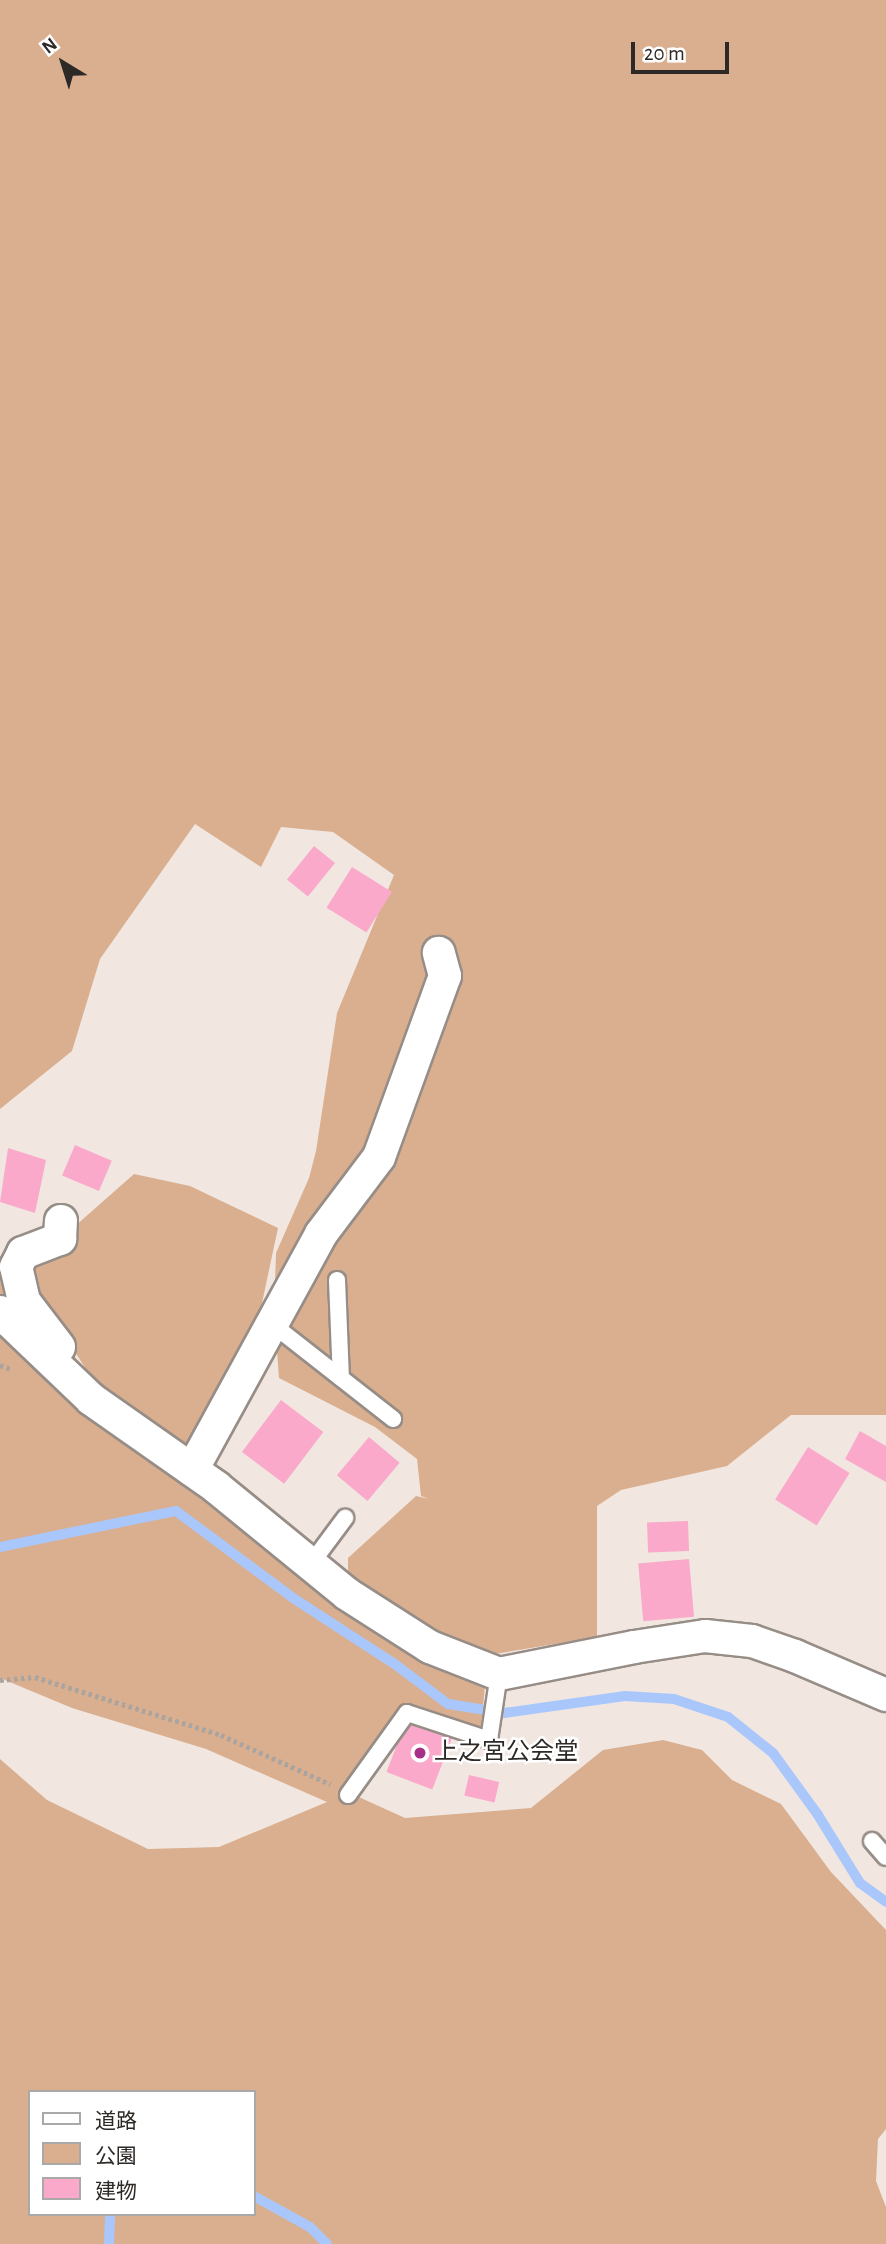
<!DOCTYPE html>
<meta charset="utf-8">
<style>
body{margin:0}
#map{position:relative;width:886px;height:2244px;overflow:hidden;background:#f1e7e0;font-family:"Alegreya Sans","Noto Sans JP",sans-serif}
div>[style]{position:absolute}
[style*='--x']{left:calc(var(--x)*1px);top:calc(var(--y)*1px);width:calc(var(--w)*1px);rotate:calc(var(--a)*1deg)}
.green>*{inset:0;background:#d9af90}
.stream>*{height:10px;margin:-5px;padding:0 5px;transform-origin:5px;border-radius:5px;background:#aac7fc}
.building>*{inset:0;background:#faa9cb;transform-origin:0 0}
.path>*{height:4.5px;margin-top:-2.25px;transform-origin:0;background:repeating-linear-gradient(90deg,#aba39e 0 3.5px,transparent 0 7px)}
.roads{filter:drop-shadow(2px 0 #978d87) drop-shadow(-2px 0 #978d87) drop-shadow(0 2px #978d87) drop-shadow(0 -2px #978d87)}
.lane>*{height:16px;margin:-8px;padding:0 8px;transform-origin:8px;border-radius:8px;background:#fff}
.street>*{height:32px;margin:-16px;padding:0 16px;transform-origin:16px;border-radius:16px;background:#fff}
.dots>*{width:19px;height:19px;translate:-50% -50%;box-sizing:border-box;border:4px solid #fff;border-radius:50%}
span{translate:-50% -50%;white-space:nowrap;text-align:center;line-height:1.15;-webkit-text-stroke:5px #fff;paint-order:stroke}
.poi-label{font-size:24px;color:#2d2926}
.left{translate:0 -50%;text-align:left}
.legend{position:absolute;left:28px;top:2090px;width:228px;height:126px;box-sizing:border-box;background:#fff;border:2px solid #aba9a8;margin:0;padding:9px 12px;list-style:none;font-size:21px;color:#2d2926}
.legend li{display:flex;align-items:center;gap:14px;height:35px}
.legend b{width:35px;border:2px solid #aba9a8}
.north{position:absolute;left:28px;top:28px;width:70px;height:70px;-webkit-text-stroke:5px #fff;paint-order:stroke;rotate:322deg;font-size:19px;font-weight:700;line-height:28px;text-align:center;color:#2d2926}
.north::after{content:'';display:block;margin:auto;width:24px;height:32px;background:#2d2926;clip-path:polygon(50% 0,100% 100%,50% 72%,0 100%)}
.scale{position:absolute;left:631px;top:42px;width:98px;height:32px;box-sizing:border-box;border:4px solid #2d2926;border-top:0;padding-left:9px;font-size:21px;line-height:24px;white-space:nowrap;color:#2d2926;-webkit-text-stroke:5px #fff;paint-order:stroke}
</style>
<div id="map">
<div class="green">
<i style="clip-path:polygon(0 0,886px 0,886px 1415px,791px 1415px,727px 1466px,621px 1490px,597px 1506px,597px 1637px,483px 1656px,419px 1626px,348px 1586px,348px 1558px,416px 1496px,429px 1499px,421px 1496px,417px 1459px,375px 1427px,279px 1378px,274px 1312px,276px 1253px,309px 1178px,316px 1151px,337px 1013px,394px 875px,333px 832px,281px 827px,261px 867px,195px 824px,100px 959px,72px 1051px,0 1109px)"></i>
<i style="clip-path:polygon(evenodd,134px 1174px,190px 1186px,278px 1228px,259px 1317px,187px 1451px,156px 1463px,310px 1586px,486px 1676px,481px 1727px,411px 1708px,350px 1793px,405px 1818px,531px 1808px,603px 1750px,663px 1740px,702px 1750px,732px 1780px,781px 1804px,831px 1872px,886px 1930px,886px 2129px,878px 2139px,876px 2181px,886px 2207px,886px 2244px,0 2244px,0 1759px,47px 1800px,148px 1849px,219px 1847px,327px 1802px,206px 1749px,72px 1708px,0 1678px,0 1269px,31px 1329px,86px 1369px,23px 1272px,134px 1174px,30px 2092px,254px 2092px,254px 2214px,30px 2214px,30px 2092px)"></i>
</div>
<div class="stream">
<i style="--x:0;--y:1547;--w:180;--a:-11.6"></i>
<i style="--x:176;--y:1511;--w:149;--a:36.6"></i>
<i style="--x:296;--y:1600;--w:119;--a:33"></i>
<i style="--x:396;--y:1665;--w:65;--a:36.9"></i>
<i style="--x:448;--y:1704;--w:57;--a:9.1"></i>
<i style="--x:504;--y:1713;--w:122;--a:-8"></i>
<i style="--x:625;--y:1696;--w:49;--a:3.5"></i>
<i style="--x:674;--y:1699;--w:57;--a:18.4"></i>
<i style="--x:728;--y:1717;--w:58;--a:38.7"></i>
<i style="--x:773;--y:1753;--w:77;--a:54"></i>
<i style="--x:818;--y:1815;--w:80;--a:58.3"></i>
<i style="--x:860;--y:1883;--w:32;--a:36"></i>
<i style="--x:254;--y:2196;--w:64;--a:29"></i>
<i style="--x:310;--y:2227;--w:24;--a:45"></i>
<i style="--x:109;--y:2244;--w:30;--a:-88"></i>
</div>
<div class="building">
<i style="left:314px;top:846px;width:27px;height:43px;rotate:39deg"></i>
<i style="left:352px;top:867px;width:47px;height:48px;rotate:32deg"></i>
<i style="left:75px;top:1145px;width:40px;height:33px;rotate:23deg"></i>
<i style="clip-path:polygon(8px 1148px,46px 1160px,35px 1213px,0 1202px)"></i>
<i style="left:281px;top:1400px;width:53px;height:65px;rotate:37deg"></i>
<i style="clip-path:polygon(860px 1431px,886px 1446px,886px 1482px,845px 1459px)"></i>
<i style="left:369px;top:1437px;width:40px;height:50px;rotate:40deg"></i>
<i style="left:808px;top:1447px;width:49px;height:62px;rotate:32deg"></i>
<i style="left:688px;top:1521px;width:30px;height:41px;rotate:88deg"></i>
<i style="left:689px;top:1559px;width:58px;height:51px;rotate:85deg"></i>
<i style="left:408px;top:1716px;width:49px;height:60px;rotate:21deg"></i>
<i style="left:469px;top:1775px;width:31px;height:21px;rotate:13deg"></i>
</div>
<div class="path">
<i style="--x:0;--y:1365;--w:12;--a:20"></i>
<i style="--x:0;--y:1680;--w:35;--a:-5"></i>
<i style="--x:35;--y:1677;--w:195;--a:17.3"></i>
<i style="--x:221;--y:1735;--w:120;--a:24.2"></i>
</div>
<div class="roads">
<div class="lane">
<i style="--x:337;--y:1280;--w:98;--a:87.7"></i>
<i style="--x:272;--y:1324;--w:154;--a:38.1"></i>
<i style="--x:310;--y:1565;--w:59;--a:-53.3"></i>
<i style="--x:348;--y:1795;--w:101;--a:-54.3"></i>
<i style="--x:407;--y:1713;--w:86;--a:18.2"></i>
<i style="--x:489;--y:1740;--w:67;--a:-81.4"></i>
<i style="--x:872;--y:1841;--w:21;--a:49"></i>
</div>
<div class="street">
<i style="--x:0;--y:1312;--w:126;--a:43.7"></i>
<i style="--x:91;--y:1399;--w:153;--a:35.1"></i>
<i style="--x:216;--y:1487;--w:169;--a:39.2"></i>
<i style="--x:347;--y:1594;--w:98;--a:32.6"></i>
<i style="--x:430;--y:1647;--w:74;--a:21.4"></i>
<i style="--x:499;--y:1674;--w:138;--a:-11.3"></i>
<i style="--x:634;--y:1647;--w:72;--a:-8.8"></i>
<i style="--x:705;--y:1636;--w:47;--a:6.1"></i>
<i style="--x:752;--y:1641;--w:46;--a:19.2"></i>
<i style="--x:795;--y:1656;--w:99;--a:23.2"></i>
<i style="--x:59;--y:1347;--w:58;--a:-127.3"></i>
<i style="--x:24;--y:1301;--w:35;--a:-103"></i>
<i style="--x:16;--y:1267;--w:16;--a:-63"></i>
<i style="--x:23;--y:1253;--w:40;--a:-21"></i>
<i style="--x:60;--y:1239;--w:18;--a:-87"></i>
<i style="--x:192;--y:1470;--w:269;--a:-61.3"></i>
<i style="--x:321;--y:1234;--w:96;--a:-53"></i>
<i style="--x:379;--y:1157;--w:193;--a:-70"></i>
<i style="--x:445;--y:976;--w:24;--a:-105"></i>
</div>
</div>
<div class="dots">
<i style="left:420px;top:1753px;background:#a63087"></i>
</div>
<div class="poi-label">
<span class="left" style="left:434px;top:1753px">上之宮公会堂</span>
</div>
<ul class="legend">
<li><b style="height:9px;background:#fff"></b>道路</li>
<li><b style="height:19px;background:#d9af90"></b>公園</li>
<li><b style="height:19px;background:#faa9cb"></b>建物</li>
</ul>
<div class="north">N</div>
<div class="scale">20 m</div>
</div>
